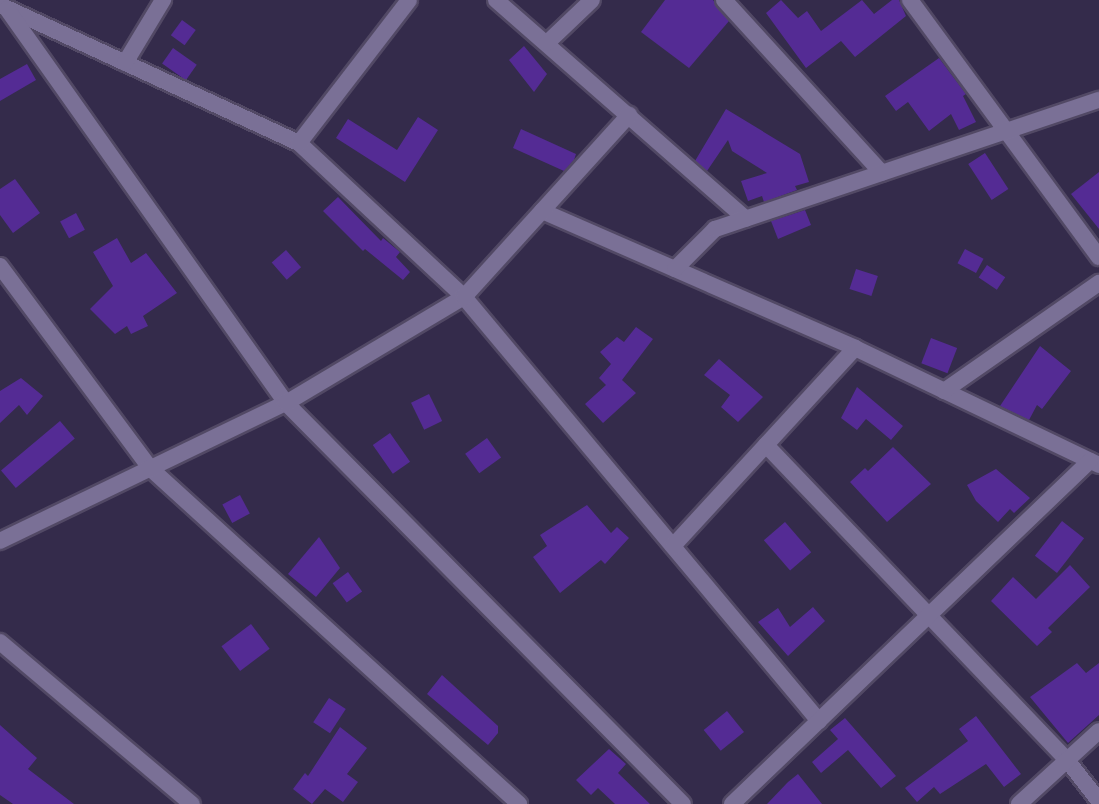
<!DOCTYPE html>
<style>
body{margin:0}
#map{position:relative;width:1099px;height:804px;overflow:hidden;background:#342b4b;font-family:Manrope,sans-serif}
div>[style]{position:absolute}
[style*='--x']{left:calc(var(--x)*1px);top:calc(var(--y)*1px);width:calc(var(--w)*1px);rotate:calc(var(--a)*1deg)}
.building>*{inset:0;background:#542b94;transform-origin:0 0}
.roads{filter:drop-shadow(2px 0 #524965) drop-shadow(-2px 0 #524965) drop-shadow(0 2px #524965) drop-shadow(0 -2px #524965)}
.minor>*{height:16px;margin:-8px;padding:0 8px;transform-origin:8px;border-radius:8px;background:#7a7096}
span{translate:-50% -50%;white-space:nowrap;text-align:center;line-height:1.15;-webkit-text-stroke:6px #1a1625;paint-order:stroke}
</style>
<div id="map">
<div class="building">
<i style="clip-path:polygon(665px 0,713px 0,729px 21px,689px 68px,641px 32px)"></i>
<i style="clip-path:polygon(781px 0,798px 18px,807px 11px,821px 31px,862px 0,874px 14px,892px 0,899px 0,906px 16px,855px 57px,841px 41px,806px 68px,766px 13px)"></i>
<i style="left:182px;top:20px;width:17px;height:19px;rotate:36deg"></i>
<i style="clip-path:polygon(524px 46px,547px 74px,534px 92px,509px 60px)"></i>
<i style="left:173px;top:48px;width:29px;height:19px;rotate:35deg"></i>
<i style="clip-path:polygon(939px 58px,966px 94px,963px 96px,976px 122px,959px 130px,951px 114px,929px 131px,908px 102px,896px 111px,885px 96px)"></i>
<i style="clip-path:polygon(27px 64px,36px 80px,0 101px,0 79px)"></i>
<i style="clip-path:polygon(726px 109px,800px 154px,809px 182px,795px 186px,797px 190px,764px 202px,762px 196px,748px 201px,741px 181px,767px 173px,732px 151px,728px 140px,707px 171px,695px 161px)"></i>
<i style="clip-path:polygon(418px 117px,438px 130px,405px 182px,336px 138px,348px 119px,397px 150px)"></i>
<i style="clip-path:polygon(521px 129px,576px 154px,574px 160px,564px 171px,513px 148px)"></i>
<i style="left:985px;top:153px;width:43px;height:20px;rotate:57deg"></i>
<i style="clip-path:polygon(1099px 172px,1099px 229px,1071px 194px)"></i>
<i style="clip-path:polygon(15px 179px,40px 213px,13px 233px,0 215px,0 189px)"></i>
<i style="clip-path:polygon(338px 197px,381px 241px,383px 238px,400px 252px,396px 257px,410px 272px,403px 280px,365px 249px,363px 251px,323px 211px)"></i>
<i style="clip-path:polygon(805px 210px,811px 225px,778px 239px,771px 221px)"></i>
<i style="left:76px;top:213px;width:19px;height:18px;rotate:62deg"></i>
<i style="clip-path:polygon(117px 238px,131px 263px,146px 253px,177px 293px,143px 316px,148px 326px,131px 334px,127px 326px,115px 334px,90px 309px,113px 286px,93px 252px)"></i>
<i style="left:965px;top:249px;width:21px;height:16px;rotate:28deg"></i>
<i style="left:286px;top:250px;width:23px;height:19px;rotate:49deg"></i>
<i style="left:987px;top:265px;width:22px;height:15px;rotate:34deg"></i>
<i style="left:856px;top:269px;width:23px;height:21px;rotate:18deg"></i>
<i style="clip-path:polygon(636px 327px,653px 339px,622px 380px,636px 393px,603px 423px,585px 404px,606px 385px,599px 378px,611px 364px,600px 352px,617px 337px,624px 342px)"></i>
<i style="left:931px;top:338px;width:28px;height:27px;rotate:21deg"></i>
<i style="clip-path:polygon(1040px 346px,1071px 371px,1042px 409px,1037px 405px,1029px 420px,1000px 406px)"></i>
<i style="clip-path:polygon(719px 359px,763px 397px,738px 422px,721px 407px,730px 395px,704px 375px)"></i>
<i style="clip-path:polygon(21px 378px,43px 396px,27px 415px,19px 405px,0 423px,0 391px)"></i>
<i style="clip-path:polygon(857px 387px,903px 426px,891px 440px,866px 419px,857px 430px,841px 418px)"></i>
<i style="left:429px;top:394px;width:30px;height:20px;rotate:64deg"></i>
<i style="left:60px;top:421px;width:23px;height:77px;rotate:50deg"></i>
<i style="left:390px;top:433px;width:35px;height:21px;rotate:55deg"></i>
<i style="left:487px;top:438px;width:24px;height:27px;rotate:54deg"></i>
<i style="clip-path:polygon(893px 447px,931px 484px,887px 522px,850px 482px,865px 468px,868px 471px)"></i>
<i style="clip-path:polygon(996px 469px,1030px 498px,1014px 513px,1010px 509px,998px 522px,976px 501px,967px 485px)"></i>
<i style="left:240px;top:495px;width:21px;height:20px;rotate:62deg"></i>
<i style="clip-path:polygon(587px 505px,611px 533px,617px 527px,629px 538px,605px 564px,601px 560px,560px 593px,533px 557px,547px 546px,540px 535px)"></i>
<i style="left:1062px;top:521px;width:28px;height:44px;rotate:38deg"></i>
<i style="left:785px;top:522px;width:40px;height:28px;rotate:49deg"></i>
<i style="clip-path:polygon(319px 537px,340px 568px,316px 597px,288px 574px)"></i>
<i style="clip-path:polygon(1070px 565px,1090px 587px,1048px 628px,1052px 632px,1037px 646px,991px 601px,1013px 577px,1036px 599px)"></i>
<i style="left:348px;top:572px;width:24px;height:19px;rotate:54deg"></i>
<i style="clip-path:polygon(813px 607px,825px 621px,788px 656px,758px 622px,778px 608px,790px 627px)"></i>
<i style="left:251px;top:624px;width:31px;height:37px;rotate:53deg"></i>
<i style="clip-path:polygon(1077px 663px,1086px 673px,1099px 663px,1099px 715px,1068px 743px,1030px 697px)"></i>
<i style="clip-path:polygon(442px 675px,498px 726px,498px 733px,488px 745px,427px 694px)"></i>
<i style="left:329px;top:698px;width:20px;height:29px;rotate:33deg"></i>
<i style="left:727px;top:711px;width:27px;height:30px;rotate:51deg"></i>
<i style="clip-path:polygon(976px 716px,1021px 774px,1004px 787px,986px 764px,940px 794px,934px 787px,917px 802px,905px 788px,968px 741px,959px 729px)"></i>
<i style="clip-path:polygon(845px 718px,896px 776px,881px 788px,848px 750px,821px 773px,812px 762px,838px 739px,830px 730px)"></i>
<i style="clip-path:polygon(0 725px,37px 758px,28px 769px,74px 804px,13px 804px,0 795px)"></i>
<i style="clip-path:polygon(340px 727px,367px 748px,347px 774px,358px 782px,343px 802px,325px 789px,312px 804px,293px 789px,305px 773px,308px 776px)"></i>
<i style="clip-path:polygon(609px 749px,626px 764px,618px 773px,650px 804px,615px 804px,598px 788px,591px 795px,576px 780px)"></i>
<i style="clip-path:polygon(798px 774px,822px 804px,767px 804px,788px 782px)"></i>
</div>
<div class="roads">
<div class="minor">
<i style="--x:496;--y:0;--w:332;--a:41.2"></i>
<i style="--x:724;--y:0;--w:234;--a:47.6"></i>
<i style="--x:910;--y:0;--w:319;--a:53.7"></i>
<i style="--x:0;--y:5;--w:329;--a:24.8"></i>
<i style="--x:299;--y:143;--w:226;--a:43"></i>
<i style="--x:464;--y:297;--w:553;--a:50.06"></i>
<i style="--x:7;--y:9;--w:483;--a:54.7"></i>
<i style="--x:286;--y:403;--w:564;--a:45.29"></i>
<i style="--x:547;--y:43;--w:62;--a:-43.7"></i>
<i style="--x:125;--y:63;--w:74;--a:-58.9"></i>
<i style="--x:299;--y:143;--w:180;--a:-52.4"></i>
<i style="--x:542;--y:211;--w:342;--a:23.6"></i>
<i style="--x:855;--y:348;--w:271;--a:25.6"></i>
<i style="--x:0;--y:266;--w:252;--a:53.4"></i>
<i style="--x:150;--y:468;--w:499;--a:42.3"></i>
<i style="--x:675;--y:269;--w:57;--a:-45"></i>
<i style="--x:715;--y:229;--w:405;--a:-18.6"></i>
<i style="--x:944;--y:391;--w:189;--a:-34.9"></i>
<i style="--x:766;--y:445;--w:436;--a:46.3"></i>
<i style="--x:1067;--y:760;--w:52;--a:52"></i>
<i style="--x:0;--y:541;--w:318;--a:-25.8"></i>
<i style="--x:286;--y:403;--w:207;--a:-30.8"></i>
<i style="--x:464;--y:297;--w:246;--a:-47.8"></i>
<i style="--x:673;--y:546;--w:269;--a:-47.4"></i>
<i style="--x:0;--y:642;--w:251;--a:40.2"></i>
<i style="--x:732;--y:804;--w:496;--a:-43.8"></i>
<i style="--x:1019;--y:804;--w:108;--a:-42.4"></i>
</div>
</div>
</div>
